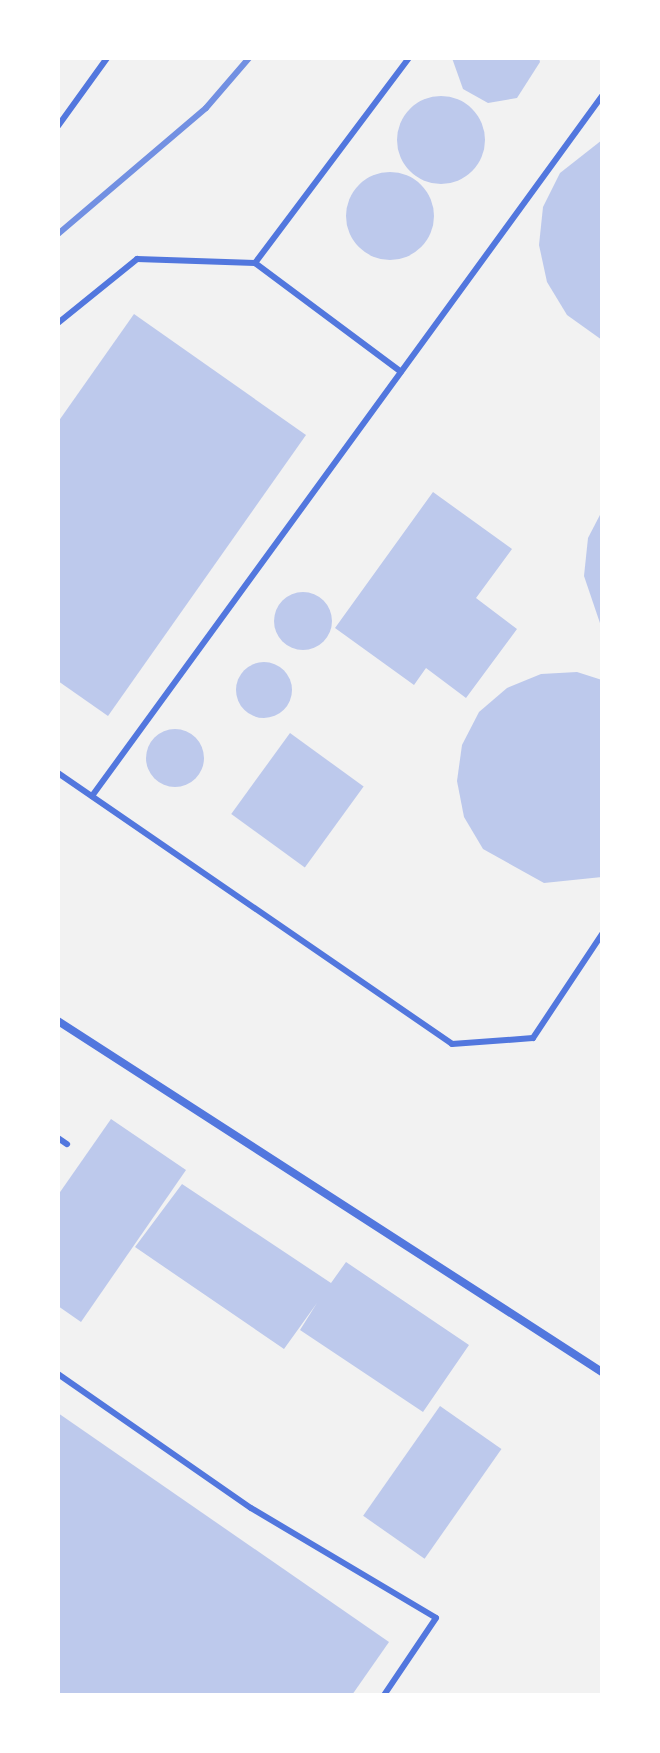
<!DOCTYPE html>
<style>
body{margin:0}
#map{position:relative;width:660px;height:1753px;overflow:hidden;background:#f2f2f2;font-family:Lato,sans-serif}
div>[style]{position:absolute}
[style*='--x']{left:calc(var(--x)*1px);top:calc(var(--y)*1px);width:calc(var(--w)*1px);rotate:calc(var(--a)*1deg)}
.building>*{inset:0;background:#bdc9ec;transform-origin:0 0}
.round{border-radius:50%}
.service>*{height:6px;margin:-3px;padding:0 3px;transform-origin:3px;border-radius:3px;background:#5277de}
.minor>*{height:8px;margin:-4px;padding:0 4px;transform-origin:4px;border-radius:4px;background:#5277de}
.rail>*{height:6px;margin:-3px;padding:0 3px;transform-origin:3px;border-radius:3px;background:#7290e2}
span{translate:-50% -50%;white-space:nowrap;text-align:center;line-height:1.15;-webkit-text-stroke:6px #fff;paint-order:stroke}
.frame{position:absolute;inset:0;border:60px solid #fff;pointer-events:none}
</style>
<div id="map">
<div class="building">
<i style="clip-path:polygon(452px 58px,539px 58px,540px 62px,517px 98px,488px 103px,463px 89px)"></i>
<i class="round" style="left:397px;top:96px;width:88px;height:88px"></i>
<i style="clip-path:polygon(602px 140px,602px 340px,567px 315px,547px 282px,539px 245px,543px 207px,560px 173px)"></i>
<i class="round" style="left:346px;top:172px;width:88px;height:88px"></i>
<i style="clip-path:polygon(134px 314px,306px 435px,108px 716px,58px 681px,58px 422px)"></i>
<i style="clip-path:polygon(433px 492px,512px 549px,476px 598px,517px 629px,466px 698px,426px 668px,414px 685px,335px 628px)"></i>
<i style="clip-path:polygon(602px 511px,602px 629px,584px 576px,588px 538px)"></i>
<i class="round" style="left:274px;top:592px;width:58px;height:58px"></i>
<i class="round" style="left:236px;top:662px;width:56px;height:56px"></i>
<i style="clip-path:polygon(577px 672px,602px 680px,602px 877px,544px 883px,483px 849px,464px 817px,457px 781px,462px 745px,479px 712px,507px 688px,541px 674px)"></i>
<i class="round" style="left:146px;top:729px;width:58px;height:58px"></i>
<i style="left:290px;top:733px;width:91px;height:100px;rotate:36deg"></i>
<i style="clip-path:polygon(111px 1119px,186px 1170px,81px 1322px,58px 1306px,58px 1195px)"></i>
<i style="clip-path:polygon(182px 1184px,331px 1283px,346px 1262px,469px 1345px,423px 1412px,300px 1330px,317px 1303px,284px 1349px,135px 1247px)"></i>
<i style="left:440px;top:1406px;width:75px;height:134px;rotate:35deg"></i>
<i style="clip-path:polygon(58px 1413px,389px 1642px,352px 1695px,58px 1695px)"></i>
</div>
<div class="service">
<i style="--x:58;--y:126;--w:84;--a:-54.2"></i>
<i style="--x:255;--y:263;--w:256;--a:-53.1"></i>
<i style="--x:58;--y:323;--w:102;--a:-39"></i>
<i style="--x:137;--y:259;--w:118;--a:1.9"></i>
<i style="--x:255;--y:263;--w:182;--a:36.7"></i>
<i style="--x:58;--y:773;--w:478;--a:34.5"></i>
<i style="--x:452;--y:1044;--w:81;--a:-4.2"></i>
<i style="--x:533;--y:1038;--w:125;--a:-56.4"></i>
<i style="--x:92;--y:796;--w:866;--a:-53.92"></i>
<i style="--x:58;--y:1138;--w:11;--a:34"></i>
<i style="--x:58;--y:1374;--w:235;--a:34.8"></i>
<i style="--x:251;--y:1508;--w:215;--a:30.7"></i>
<i style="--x:436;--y:1618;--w:93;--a:124"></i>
</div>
<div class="minor">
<i style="--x:58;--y:1021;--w:647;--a:32.83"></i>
</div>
<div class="rail">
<i style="--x:58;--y:234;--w:194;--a:-40.4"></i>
<i style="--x:206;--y:108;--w:66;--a:-49.3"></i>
</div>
<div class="frame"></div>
</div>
